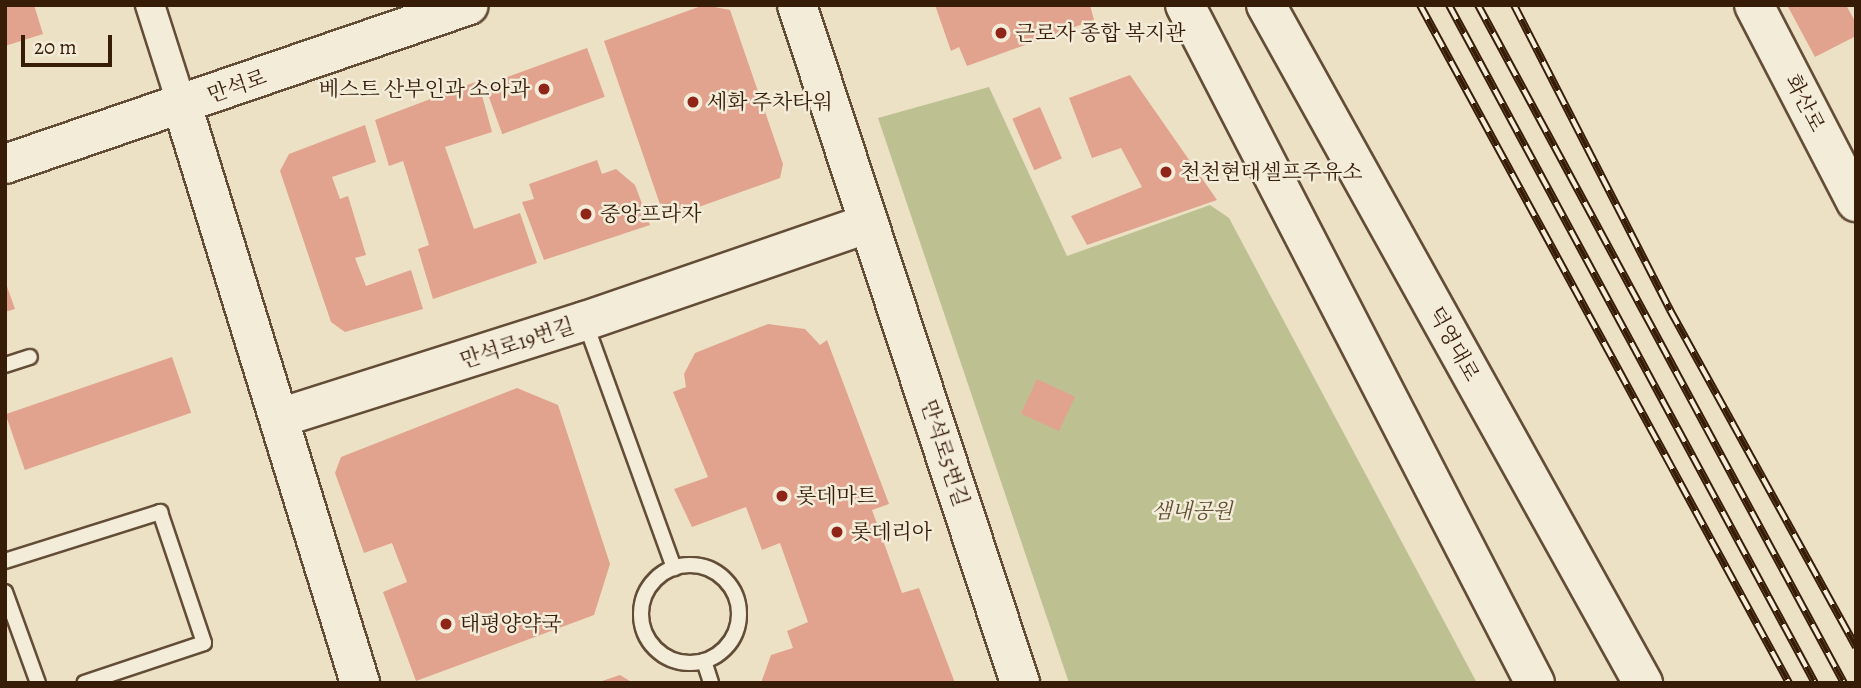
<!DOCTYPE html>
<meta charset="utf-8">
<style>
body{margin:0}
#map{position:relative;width:1861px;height:688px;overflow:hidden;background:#ece1c4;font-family:Alegreya,"Noto Serif KR",serif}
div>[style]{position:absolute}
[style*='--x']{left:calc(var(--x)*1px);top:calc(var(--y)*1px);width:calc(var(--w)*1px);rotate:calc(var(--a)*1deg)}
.green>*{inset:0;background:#bdc191}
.building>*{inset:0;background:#e1a38e;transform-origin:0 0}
.roads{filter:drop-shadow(2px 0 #644d37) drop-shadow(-2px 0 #644d37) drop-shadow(0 2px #644d37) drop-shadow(0 -2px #644d37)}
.lane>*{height:14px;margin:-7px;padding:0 7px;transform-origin:7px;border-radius:7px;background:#f3ecd9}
.lane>.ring{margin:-7px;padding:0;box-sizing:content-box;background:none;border:14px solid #f3ecd9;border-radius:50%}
.street>*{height:28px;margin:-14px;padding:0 14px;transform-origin:14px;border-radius:14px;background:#f3ecd9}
.secondary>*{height:38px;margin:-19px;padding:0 19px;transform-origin:19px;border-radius:19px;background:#f3ecd9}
.rail>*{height:8px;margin-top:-4px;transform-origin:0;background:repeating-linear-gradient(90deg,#f3ecd9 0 16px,#371c08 0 32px);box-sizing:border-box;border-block:2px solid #371c08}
.dots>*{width:19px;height:19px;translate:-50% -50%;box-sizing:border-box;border:4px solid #f3ecd9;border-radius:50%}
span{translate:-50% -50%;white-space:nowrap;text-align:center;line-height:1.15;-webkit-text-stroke:5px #f3ecd9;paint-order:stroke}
.poi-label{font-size:21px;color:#371c08}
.left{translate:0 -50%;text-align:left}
.right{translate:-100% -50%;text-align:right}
.street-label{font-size:21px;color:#371c08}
.park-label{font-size:21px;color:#5f4e31;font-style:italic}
.frame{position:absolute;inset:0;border:7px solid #371c08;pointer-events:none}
.scale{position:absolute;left:21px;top:35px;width:91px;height:32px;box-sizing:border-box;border:4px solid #371c08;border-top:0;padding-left:9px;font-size:21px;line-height:24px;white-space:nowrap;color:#371c08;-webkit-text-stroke:5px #f3ecd9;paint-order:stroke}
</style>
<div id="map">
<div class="green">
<i style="clip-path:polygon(989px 87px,1067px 256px,1210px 205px,1229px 218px,1477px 683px,1069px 683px,878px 118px)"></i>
</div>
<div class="building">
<i style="clip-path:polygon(5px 5px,34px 5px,43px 34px,5px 46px)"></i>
<i style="clip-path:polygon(704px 5px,730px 10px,783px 164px,780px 178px,665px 219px,604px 41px)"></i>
<i style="clip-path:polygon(935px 5px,1090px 5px,1094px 20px,967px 66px,959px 47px,951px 51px)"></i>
<i style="clip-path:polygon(1787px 5px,1846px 5px,1856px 23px,1856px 36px,1815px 57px)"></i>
<i style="left:587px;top:48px;width:52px;height:109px;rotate:70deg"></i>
<i style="clip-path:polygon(1130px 75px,1217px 200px,1087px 245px,1071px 216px,1142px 187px,1121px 148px,1092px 158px,1069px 98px)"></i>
<i style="clip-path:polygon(478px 81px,492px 132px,445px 147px,474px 229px,520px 213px,537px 263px,433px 299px,418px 249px,429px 245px,403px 161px,389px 166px,375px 120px)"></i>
<i style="left:1040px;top:107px;width:56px;height:30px;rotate:67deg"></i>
<i style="clip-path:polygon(365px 125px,376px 162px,332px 177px,340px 199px,348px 196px,366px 255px,355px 258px,366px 286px,411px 270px,423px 309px,345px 332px,331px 322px,280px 171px,289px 154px)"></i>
<i style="clip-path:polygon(597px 160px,602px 174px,616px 169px,635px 185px,650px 225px,544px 260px,522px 202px,534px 199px,529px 184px)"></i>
<i style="clip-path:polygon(5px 281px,15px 309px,5px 312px)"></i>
<i style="clip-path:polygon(768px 324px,805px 329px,820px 345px,827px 340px,889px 504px,872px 510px,902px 593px,919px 588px,955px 683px,761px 683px,771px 655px,793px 648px,787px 631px,808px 622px,780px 543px,762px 550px,746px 507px,692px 527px,674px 489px,708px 477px,673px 392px,686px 387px,684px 374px,695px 353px)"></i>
<i style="left:172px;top:357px;width:59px;height:176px;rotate:71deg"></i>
<i style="left:1037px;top:379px;width:42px;height:38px;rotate:25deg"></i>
<i style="clip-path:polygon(517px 388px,558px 405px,610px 564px,594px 615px,416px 681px,383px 592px,407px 582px,392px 543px,364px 553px,335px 473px,341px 457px)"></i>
<i style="clip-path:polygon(620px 675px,633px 683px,599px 683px,599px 682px)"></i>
</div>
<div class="roads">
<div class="lane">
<i style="--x:585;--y:322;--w:262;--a:70.1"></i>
<i style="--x:5;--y:365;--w:26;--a:-18"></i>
<i style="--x:5;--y:561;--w:163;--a:-17.5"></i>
<i style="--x:160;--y:512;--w:138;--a:71.4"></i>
<i style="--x:204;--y:643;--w:126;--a:161.6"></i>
<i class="ring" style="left:641px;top:565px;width:84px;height:84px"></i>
<i style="--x:5;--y:592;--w:97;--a:70.1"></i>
<i style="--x:704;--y:661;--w:23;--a:72"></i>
</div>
<div class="street">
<i style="--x:150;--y:5;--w:105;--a:72.3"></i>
</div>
<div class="secondary">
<i style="--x:797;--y:5;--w:714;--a:71.79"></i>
<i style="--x:1185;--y:5;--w:763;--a:62.7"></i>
<i style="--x:1266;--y:5;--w:776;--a:60.92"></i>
<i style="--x:1754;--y:5;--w:222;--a:62.6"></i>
<i style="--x:182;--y:105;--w:605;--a:72.88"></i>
<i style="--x:5;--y:164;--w:490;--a:-18.9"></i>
<i style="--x:279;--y:418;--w:321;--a:-17.6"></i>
<i style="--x:585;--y:321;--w:300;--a:-19"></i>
</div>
</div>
<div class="rail">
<i style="--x:1420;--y:5;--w:772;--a:61.44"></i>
<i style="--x:1449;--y:5;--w:770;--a:61.64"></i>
<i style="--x:1478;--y:5;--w:770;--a:61.64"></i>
<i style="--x:1514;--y:5;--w:343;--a:62.9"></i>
<i style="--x:1670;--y:310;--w:385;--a:61.1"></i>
</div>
<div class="dots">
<i style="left:1001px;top:33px;background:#8f2418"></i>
<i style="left:544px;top:89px;background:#8f2418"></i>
<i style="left:693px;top:102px;background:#8f2418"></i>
<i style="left:1166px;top:172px;background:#8f2418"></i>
<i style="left:586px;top:214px;background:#8f2418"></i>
<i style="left:782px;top:496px;background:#8f2418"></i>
<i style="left:837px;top:532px;background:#8f2418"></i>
<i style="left:446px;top:624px;background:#8f2418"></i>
</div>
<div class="poi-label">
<span class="left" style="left:1015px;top:33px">근로자 종합 복지관</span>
<span class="right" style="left:530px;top:89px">베스트 산부인과 소아과</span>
<span class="left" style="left:707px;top:102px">세화 주차타워</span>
<span class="left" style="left:1180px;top:172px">천천현대셀프주유소</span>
<span class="left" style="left:600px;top:214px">중앙프라자</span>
<span class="left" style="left:796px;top:496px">롯데마트</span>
<span class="left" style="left:851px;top:532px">롯데리아</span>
<span class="left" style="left:460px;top:624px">태평양약국</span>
</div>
<div class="street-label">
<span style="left:237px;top:86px;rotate:-19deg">만석로</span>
<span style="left:1805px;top:103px;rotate:63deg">화산로</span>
<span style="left:517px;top:343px;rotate:-18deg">만석로19번길</span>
<span style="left:1454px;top:344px;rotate:61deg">덕영대로</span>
<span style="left:945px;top:453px;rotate:72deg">만석로5번길</span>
</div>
<div class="park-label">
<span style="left:1192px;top:511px">샘내공원</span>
</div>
<div class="frame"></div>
<div class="scale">20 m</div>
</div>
